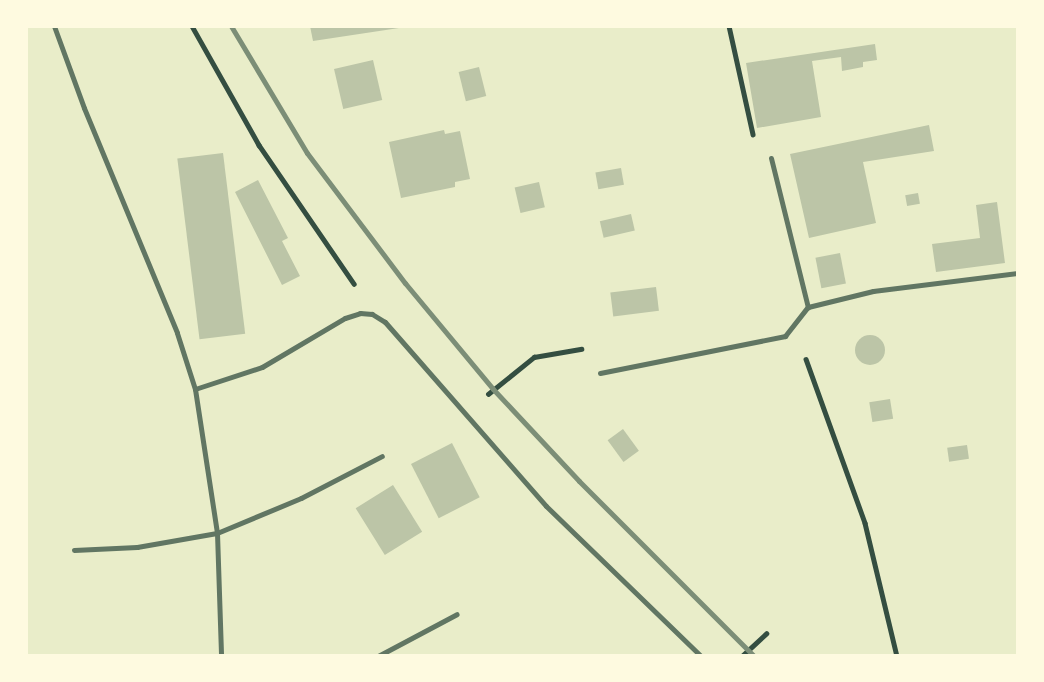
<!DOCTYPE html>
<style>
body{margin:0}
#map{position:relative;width:1044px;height:682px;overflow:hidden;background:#e9edc9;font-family:Poppins,sans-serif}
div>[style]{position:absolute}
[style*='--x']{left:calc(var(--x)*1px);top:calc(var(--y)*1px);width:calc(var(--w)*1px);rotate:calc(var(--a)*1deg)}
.building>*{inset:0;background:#bcc5a7;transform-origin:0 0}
.round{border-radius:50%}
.path>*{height:4.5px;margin:-2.25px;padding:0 2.25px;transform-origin:2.25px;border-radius:2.25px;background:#344e41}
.service>*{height:5px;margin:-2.5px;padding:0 2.5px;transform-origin:2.5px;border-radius:2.5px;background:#617663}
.rail>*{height:5px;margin:-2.5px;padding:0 2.5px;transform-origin:2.5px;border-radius:2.5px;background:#7c8e77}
span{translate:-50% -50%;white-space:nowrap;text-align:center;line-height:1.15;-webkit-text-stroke:6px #fefae0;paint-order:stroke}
.frame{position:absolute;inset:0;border:28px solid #fefae0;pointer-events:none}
</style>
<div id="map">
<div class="building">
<i style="clip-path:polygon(310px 26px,399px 26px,399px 28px,313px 41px)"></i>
<i style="clip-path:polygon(875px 44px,877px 60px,863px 62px,863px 67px,842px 71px,841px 57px,812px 61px,821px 117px,757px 128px,746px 63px)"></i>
<i style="left:373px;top:60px;width:41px;height:40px;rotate:77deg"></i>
<i style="left:479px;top:67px;width:30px;height:21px;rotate:76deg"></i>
<i style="clip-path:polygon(929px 125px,934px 151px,863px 162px,876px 223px,809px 238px,790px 154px)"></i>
<i style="clip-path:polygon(444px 130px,445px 134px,460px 131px,470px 179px,455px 182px,455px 187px,401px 198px,389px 142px)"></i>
<i style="left:223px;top:153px;width:182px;height:46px;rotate:83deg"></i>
<i style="left:621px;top:168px;width:17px;height:26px;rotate:80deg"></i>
<i style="clip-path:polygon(258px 180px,288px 238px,282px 241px,300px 276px,282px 285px,235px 192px)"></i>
<i style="left:539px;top:182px;width:26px;height:25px;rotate:77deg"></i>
<i style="left:918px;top:193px;width:11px;height:13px;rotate:80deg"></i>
<i style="clip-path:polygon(997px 202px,1005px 263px,936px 272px,932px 244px,980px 238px,976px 205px)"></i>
<i style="left:631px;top:214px;width:17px;height:32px;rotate:77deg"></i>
<i style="left:840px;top:253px;width:31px;height:25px;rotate:79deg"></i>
<i style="left:656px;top:287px;width:24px;height:46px;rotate:83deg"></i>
<i class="round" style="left:855px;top:335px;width:30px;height:30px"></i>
<i style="left:890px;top:399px;width:20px;height:21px;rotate:81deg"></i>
<i style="left:623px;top:429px;width:27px;height:19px;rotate:54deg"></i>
<i style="left:452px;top:443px;width:61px;height:46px;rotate:63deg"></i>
<i style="left:967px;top:445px;width:14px;height:20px;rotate:82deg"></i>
<i style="left:393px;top:485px;width:55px;height:44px;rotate:58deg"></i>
</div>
<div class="path">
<i style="--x:192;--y:26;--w:137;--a:60.6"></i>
<i style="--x:259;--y:145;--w:168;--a:55.6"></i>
<i style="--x:729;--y:26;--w:111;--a:77.5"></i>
<i style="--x:806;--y:359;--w:174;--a:70.2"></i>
<i style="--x:865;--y:523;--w:137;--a:76.5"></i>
<i style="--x:488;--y:394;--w:59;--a:-38.8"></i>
<i style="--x:534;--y:357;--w:48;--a:-9.7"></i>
<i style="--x:742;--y:656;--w:33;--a:-43"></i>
</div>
<div class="service">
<i style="--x:54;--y:26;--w:87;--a:69.9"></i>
<i style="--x:84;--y:108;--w:243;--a:67.5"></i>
<i style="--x:177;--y:333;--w:59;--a:72.2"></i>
<i style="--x:195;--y:389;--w:71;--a:-18.2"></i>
<i style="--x:262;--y:367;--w:96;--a:-30.6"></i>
<i style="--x:345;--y:318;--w:16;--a:-18"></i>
<i style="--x:360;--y:313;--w:12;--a:5"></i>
<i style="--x:372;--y:314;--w:15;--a:32"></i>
<i style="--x:385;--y:322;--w:244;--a:48.8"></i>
<i style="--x:546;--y:506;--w:216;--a:44.1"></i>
<i style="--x:771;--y:158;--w:154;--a:76.1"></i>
<i style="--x:600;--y:373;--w:189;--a:-11.3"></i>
<i style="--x:785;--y:336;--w:37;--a:-52"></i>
<i style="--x:808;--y:307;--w:67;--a:-13.8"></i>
<i style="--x:873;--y:291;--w:146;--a:-7.1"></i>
<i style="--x:195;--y:389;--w:146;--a:81.3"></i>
<i style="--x:217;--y:533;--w:123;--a:88.1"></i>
<i style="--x:74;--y:550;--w:63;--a:-2.7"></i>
<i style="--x:137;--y:547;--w:81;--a:-9.9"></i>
<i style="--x:217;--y:533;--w:91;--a:-22.6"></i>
<i style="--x:301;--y:498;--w:91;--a:-27.4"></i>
<i style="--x:378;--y:656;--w:89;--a:-28"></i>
</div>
<div class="rail">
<i style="--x:231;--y:26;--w:148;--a:59.1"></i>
<i style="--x:307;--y:153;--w:163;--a:53"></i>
<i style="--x:405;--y:283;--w:138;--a:50.3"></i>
<i style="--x:493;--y:389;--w:126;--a:46.9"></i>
<i style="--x:579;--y:481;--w:247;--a:45"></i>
</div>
<div class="frame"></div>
</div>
